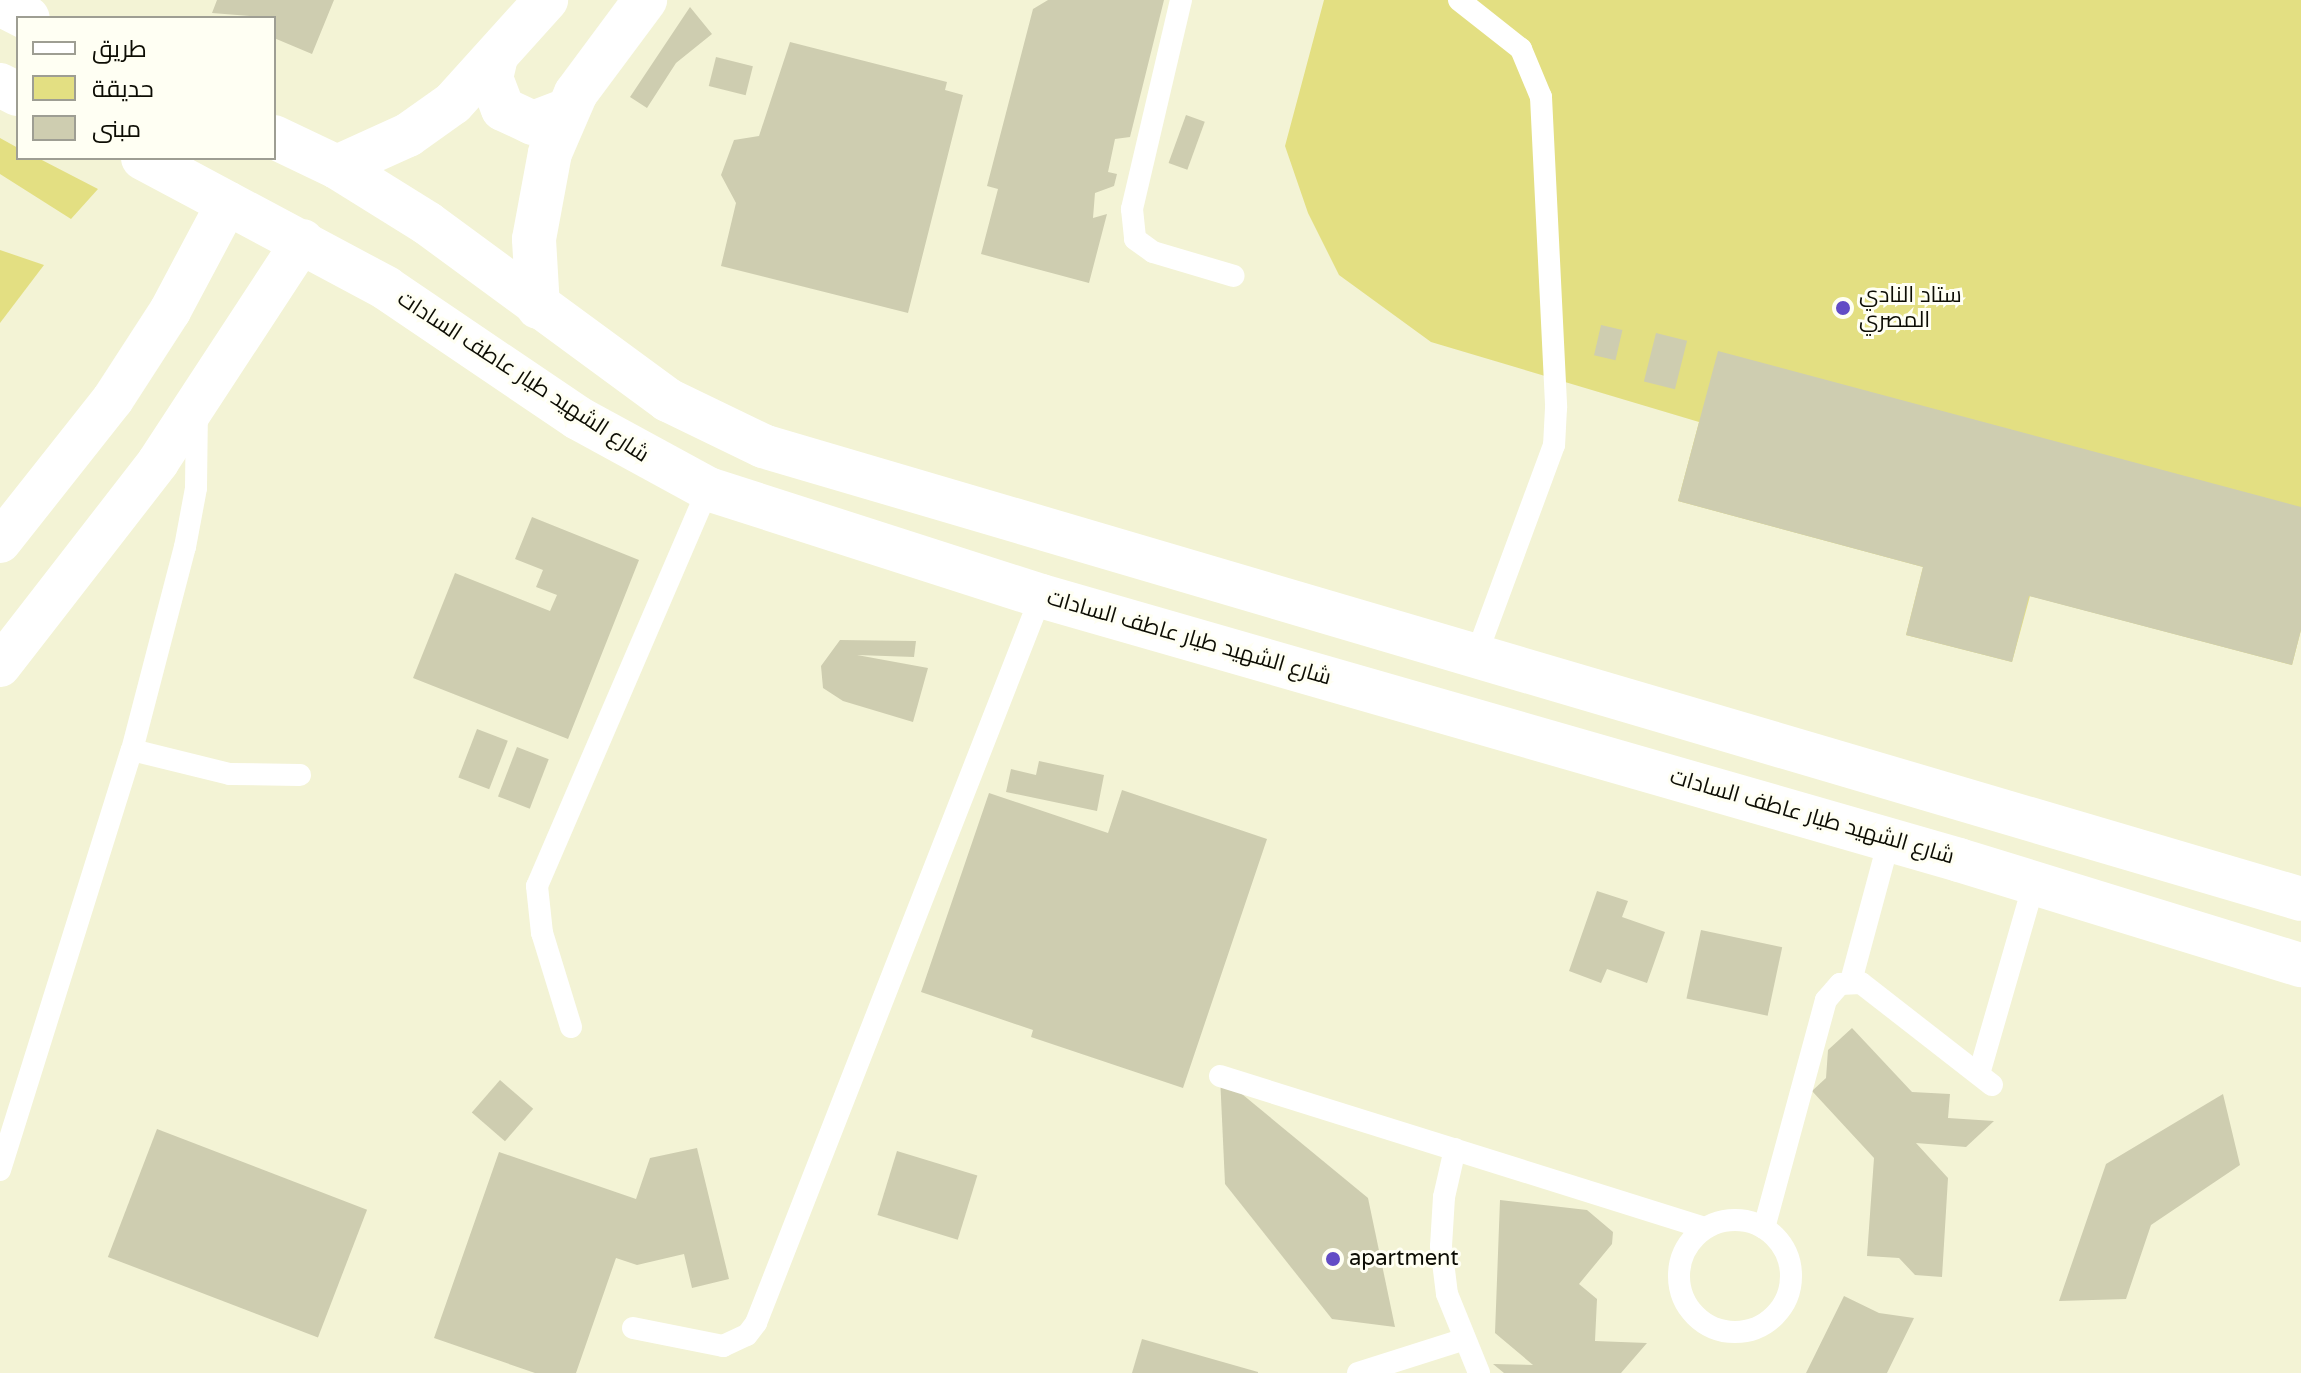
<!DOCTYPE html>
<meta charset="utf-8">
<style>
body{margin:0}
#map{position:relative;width:2301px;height:1373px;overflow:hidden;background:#f3f3d5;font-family:"Varela Round",Cairo,sans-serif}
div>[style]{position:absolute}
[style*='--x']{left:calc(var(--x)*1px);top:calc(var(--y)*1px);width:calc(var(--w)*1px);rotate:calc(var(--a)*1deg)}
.green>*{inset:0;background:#e3df82}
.building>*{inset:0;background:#cecdb0;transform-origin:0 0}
.lane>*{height:22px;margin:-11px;padding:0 11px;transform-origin:11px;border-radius:11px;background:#fff}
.lane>.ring{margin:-11px;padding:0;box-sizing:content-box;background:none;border:22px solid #fff;border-radius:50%}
.street>*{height:42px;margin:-21px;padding:0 21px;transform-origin:21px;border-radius:21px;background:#fff}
.secondary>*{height:44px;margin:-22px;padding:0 22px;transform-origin:22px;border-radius:22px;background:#fff}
.dots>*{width:22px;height:22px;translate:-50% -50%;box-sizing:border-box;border:4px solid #fffff3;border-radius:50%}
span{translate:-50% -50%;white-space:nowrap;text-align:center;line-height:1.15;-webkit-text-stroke:6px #fffff3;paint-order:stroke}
.poi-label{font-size:22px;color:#0d0d04}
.left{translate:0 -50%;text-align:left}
.street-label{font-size:22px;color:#0d0d04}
.legend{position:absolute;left:16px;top:16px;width:260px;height:144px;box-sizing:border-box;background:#fffff3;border:2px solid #9e9e93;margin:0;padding:10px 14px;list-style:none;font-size:24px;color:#0d0d04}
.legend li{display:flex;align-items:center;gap:16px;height:40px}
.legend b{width:40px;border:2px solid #9e9e93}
</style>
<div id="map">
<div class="green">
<i style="clip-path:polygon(1324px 0,2301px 0,2301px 630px,2292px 665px,2030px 596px,2012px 662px,1906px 635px,1923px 567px,1678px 501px,1699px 422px,1431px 342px,1339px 275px,1308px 213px,1285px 146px)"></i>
<i style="clip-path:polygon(0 138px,18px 148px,18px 158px,38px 158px,98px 189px,71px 219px,0 174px)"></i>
<i style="clip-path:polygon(0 250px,44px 265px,0 323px)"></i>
</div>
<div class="building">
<i style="clip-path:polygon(217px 0,334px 0,312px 54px,274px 38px,274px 18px,212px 13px)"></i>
<i style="clip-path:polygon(1048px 0,1164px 0,1130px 137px,1115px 139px,1108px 172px,1117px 174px,1114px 186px,1095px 193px,1093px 218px,1107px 214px,1089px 283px,981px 254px,998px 189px,987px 186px,1033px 9px)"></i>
<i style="clip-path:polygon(690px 7px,712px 34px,676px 63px,647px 108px,630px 97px)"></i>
<i style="clip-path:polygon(790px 42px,947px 82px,945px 90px,963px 95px,908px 313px,721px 266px,736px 203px,721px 175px,734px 140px,759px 136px)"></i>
<i style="left:716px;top:57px;width:38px;height:30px;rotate:14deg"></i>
<i style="left:1186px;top:115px;width:20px;height:51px;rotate:20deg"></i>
<i style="left:1601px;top:325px;width:22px;height:31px;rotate:13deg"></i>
<i style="left:1656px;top:333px;width:32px;height:50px;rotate:14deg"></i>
<i style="clip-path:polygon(1718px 351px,2301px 507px,2301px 630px,2292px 665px,2029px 596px,2012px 662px,1906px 635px,1923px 567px,1678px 501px)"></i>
<i style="clip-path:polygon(532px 517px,639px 560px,568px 739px,413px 678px,455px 573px,550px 611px,557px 595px,536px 587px,543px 570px,515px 559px)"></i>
<i style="clip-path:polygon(840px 640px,916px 641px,914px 657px,857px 655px,928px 668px,913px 722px,843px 701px,823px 688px,821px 666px)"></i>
<i style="left:477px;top:729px;width:33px;height:52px;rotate:21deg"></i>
<i style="left:517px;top:747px;width:34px;height:53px;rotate:21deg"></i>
<i style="clip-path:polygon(1039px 761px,1104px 775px,1097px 811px,1006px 792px,1011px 769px,1036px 775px)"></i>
<i style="clip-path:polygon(1122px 790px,1267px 839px,1183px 1088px,1031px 1037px,1033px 1030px,921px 992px,989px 793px,1108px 833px)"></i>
<i style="clip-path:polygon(1597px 891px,1628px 901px,1622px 917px,1665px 932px,1647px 983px,1607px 969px,1601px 983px,1569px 971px)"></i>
<i style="left:1701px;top:930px;width:83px;height:70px;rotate:12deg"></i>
<i style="clip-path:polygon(1852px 1028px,1912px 1092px,1950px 1094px,1948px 1118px,1994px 1121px,1966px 1147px,1916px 1143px,1948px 1178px,1942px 1277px,1915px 1275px,1899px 1258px,1867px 1256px,1874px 1158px,1812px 1091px,1826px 1078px,1828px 1050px)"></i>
<i style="clip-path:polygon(1220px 1076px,1368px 1198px,1395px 1327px,1332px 1319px,1225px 1184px)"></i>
<i style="left:500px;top:1080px;width:44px;height:43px;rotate:41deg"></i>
<i style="clip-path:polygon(2223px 1094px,2240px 1165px,2151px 1225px,2126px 1299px,2059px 1301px,2106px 1164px)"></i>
<i style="left:157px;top:1129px;width:225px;height:137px;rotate:21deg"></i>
<i style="clip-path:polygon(697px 1148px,729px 1279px,692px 1288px,684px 1254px,637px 1265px,616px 1258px,576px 1373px,535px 1373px,434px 1338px,499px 1152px,636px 1199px,650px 1158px)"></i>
<i style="left:897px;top:1151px;width:84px;height:67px;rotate:17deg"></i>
<i style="clip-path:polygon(1500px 1200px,1587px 1210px,1613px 1232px,1612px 1244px,1579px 1284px,1597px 1299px,1595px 1341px,1647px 1343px,1621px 1373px,1504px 1373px,1493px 1364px,1533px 1365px,1495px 1333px)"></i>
<i style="clip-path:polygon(1844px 1296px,1879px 1313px,1914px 1318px,1887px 1373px,1806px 1373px)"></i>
<i style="clip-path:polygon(1142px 1339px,1258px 1372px,1258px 1373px,1132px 1373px)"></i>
</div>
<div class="lane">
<i style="--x:1181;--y:0;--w:215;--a:103.2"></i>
<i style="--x:1132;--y:209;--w:30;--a:84"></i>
<i style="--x:1135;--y:239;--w:22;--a:36"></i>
<i style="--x:1153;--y:252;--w:84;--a:16.5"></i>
<i style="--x:1459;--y:0;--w:79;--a:38.3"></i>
<i style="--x:1521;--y:49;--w:52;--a:67.4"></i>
<i style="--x:1541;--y:97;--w:311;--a:87.2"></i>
<i style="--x:1556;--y:408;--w:37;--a:93"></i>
<i style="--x:1554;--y:445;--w:225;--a:110.3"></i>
<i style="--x:132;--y:750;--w:101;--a:13.8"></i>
<i style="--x:230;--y:774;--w:70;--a:0.8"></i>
<i style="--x:1851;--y:981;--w:146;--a:-74.9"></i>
<i style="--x:571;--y:1027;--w:98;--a:-107.1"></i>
<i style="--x:542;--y:933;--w:47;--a:-96.1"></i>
<i style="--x:537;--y:886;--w:432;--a:-66.7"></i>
<i style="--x:1979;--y:1074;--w:199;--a:-73.9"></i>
<i style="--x:1220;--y:1076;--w:508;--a:17.4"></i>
<i style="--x:1455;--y:1149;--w:49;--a:102.9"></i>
<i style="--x:1444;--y:1197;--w:49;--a:93.5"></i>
<i style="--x:1441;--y:1246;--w:48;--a:82.9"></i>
<i style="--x:1447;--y:1294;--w:85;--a:67.9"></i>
<i style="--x:0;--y:1170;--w:440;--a:-72.6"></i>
<i style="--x:132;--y:750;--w:210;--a:-75.4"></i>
<i style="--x:185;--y:547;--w:60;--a:-79.4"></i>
<i style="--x:196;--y:488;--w:77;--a:-89.3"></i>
<i class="ring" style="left:1679px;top:1220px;width:90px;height:90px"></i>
<i style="--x:1764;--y:1228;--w:236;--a:-74.8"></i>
<i style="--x:1826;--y:1000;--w:21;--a:-49"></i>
<i style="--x:1840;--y:984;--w:21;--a:-3"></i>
<i style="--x:1861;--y:983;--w:166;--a:37.9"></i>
<i style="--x:633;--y:1328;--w:92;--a:11.3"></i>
<i style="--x:723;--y:1346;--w:26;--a:-25"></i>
<i style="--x:747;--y:1335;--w:15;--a:-53"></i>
<i style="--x:756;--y:1323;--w:781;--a:-68.59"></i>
<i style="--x:1358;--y:1373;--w:109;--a:-17.6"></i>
</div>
<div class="street">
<i style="--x:0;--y:542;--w:182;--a:-51.7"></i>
<i style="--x:113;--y:399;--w:105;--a:-57.1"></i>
<i style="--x:170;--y:311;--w:123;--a:-62"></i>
<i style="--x:0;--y:666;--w:258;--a:-52.2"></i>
<i style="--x:158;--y:462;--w:265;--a:-56.8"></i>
</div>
<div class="secondary">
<i style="--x:0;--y:4;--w:31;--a:27"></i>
<i style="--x:495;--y:61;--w:17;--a:103"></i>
<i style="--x:491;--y:78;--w:33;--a:69"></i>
<i style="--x:503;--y:109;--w:33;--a:25"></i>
<i style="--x:533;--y:123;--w:33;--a:-21"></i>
<i style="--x:0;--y:85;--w:20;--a:27"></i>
<i style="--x:274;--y:137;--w:70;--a:25.5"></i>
<i style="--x:337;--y:167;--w:106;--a:31.9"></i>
<i style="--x:427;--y:223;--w:299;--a:36.3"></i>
<i style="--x:668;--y:400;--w:106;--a:25.8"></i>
<i style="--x:763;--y:446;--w:1603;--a:16.41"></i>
<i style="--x:143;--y:158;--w:276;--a:28.1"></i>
<i style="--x:386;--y:288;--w:232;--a:34.1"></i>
<i style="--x:578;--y:418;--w:148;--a:28.6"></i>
<i style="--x:708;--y:489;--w:350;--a:17.8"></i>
<i style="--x:1041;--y:596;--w:955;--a:16.04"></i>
<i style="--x:1959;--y:860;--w:358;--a:17.1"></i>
<i style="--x:337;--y:167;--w:78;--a:-24.3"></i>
<i style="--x:408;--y:135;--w:55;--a:-35.4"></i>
<i style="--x:453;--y:103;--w:139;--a:-47.9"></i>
<i style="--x:538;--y:307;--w:68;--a:-93.4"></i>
<i style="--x:534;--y:239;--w:87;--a:-79.5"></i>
<i style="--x:550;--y:153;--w:65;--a:-66.6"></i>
<i style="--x:576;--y:93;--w:116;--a:-53.4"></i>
</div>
<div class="dots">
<i style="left:1843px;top:308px;background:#624cc5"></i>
<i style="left:1333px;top:1259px;background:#624cc5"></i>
</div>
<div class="poi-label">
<span class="left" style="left:1859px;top:308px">ستاد النادي<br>المصري</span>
<span class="left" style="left:1349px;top:1259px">apartment</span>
</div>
<div class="street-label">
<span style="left:523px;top:377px;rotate:33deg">شارع الشهيد طيار عاطف السادات</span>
<span style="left:1189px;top:638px;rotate:16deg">شارع الشهيد طيار عاطف السادات</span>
<span style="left:1812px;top:817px;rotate:16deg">شارع الشهيد طيار عاطف السادات</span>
</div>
<ul class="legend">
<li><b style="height:10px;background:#fff"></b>طريق</li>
<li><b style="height:22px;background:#e3df82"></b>حديقة</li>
<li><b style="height:22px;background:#cecdb0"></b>مبنى</li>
</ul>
</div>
